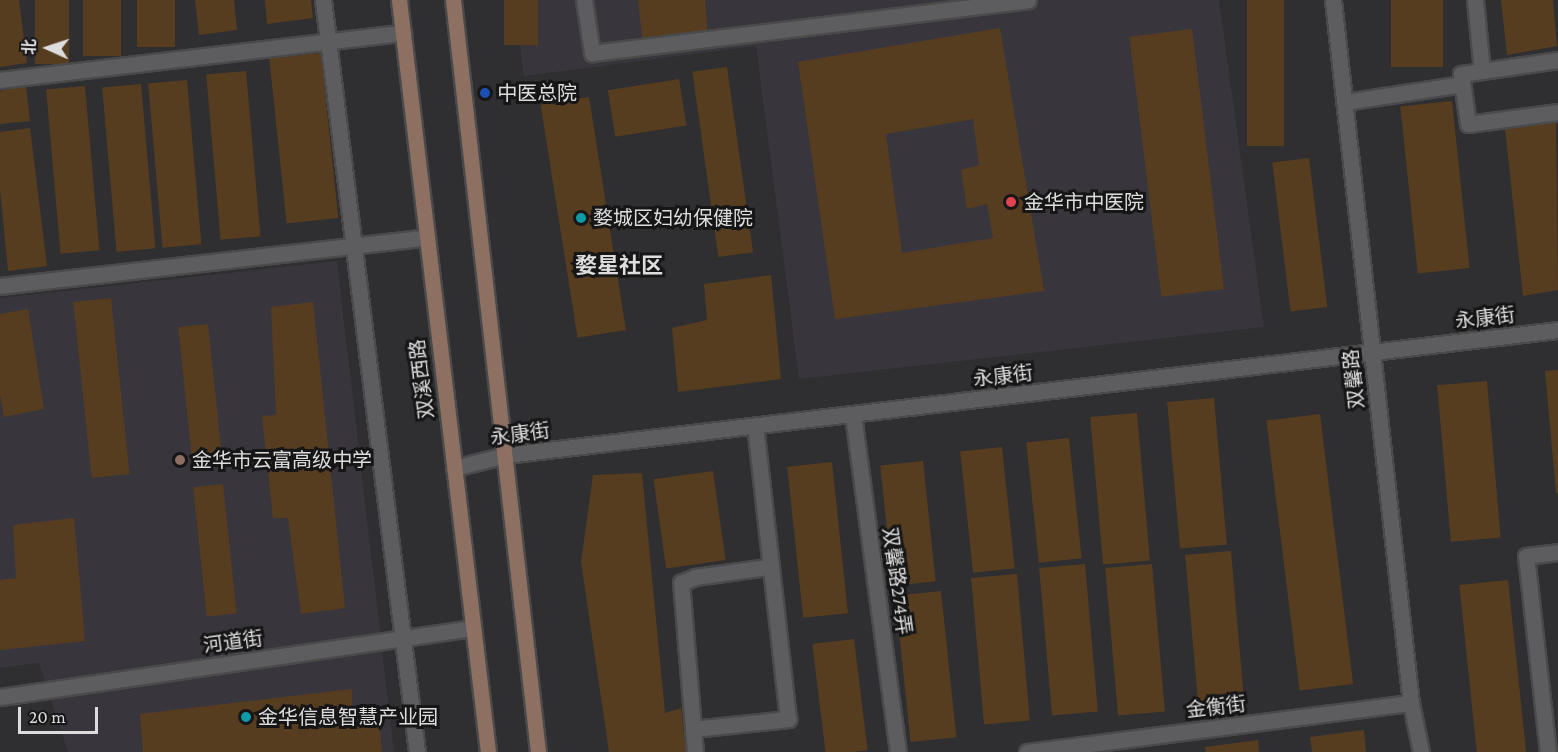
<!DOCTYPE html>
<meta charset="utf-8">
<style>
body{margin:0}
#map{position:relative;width:1558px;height:752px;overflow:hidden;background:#2f2e30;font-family:"Crimson Pro","Noto Sans SC",serif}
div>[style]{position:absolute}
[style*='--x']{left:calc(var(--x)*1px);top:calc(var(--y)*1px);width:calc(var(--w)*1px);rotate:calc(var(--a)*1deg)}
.built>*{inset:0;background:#39353d}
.building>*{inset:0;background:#573d20;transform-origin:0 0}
.roads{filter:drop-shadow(2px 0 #4a4a4b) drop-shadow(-2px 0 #4a4a4b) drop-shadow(0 2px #4a4a4b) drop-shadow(0 -2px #4a4a4b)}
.service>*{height:15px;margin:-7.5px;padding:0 7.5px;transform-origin:7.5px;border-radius:7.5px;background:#5d5c5e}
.minor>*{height:15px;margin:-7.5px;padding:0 7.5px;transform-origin:7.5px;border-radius:7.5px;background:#5d5c5e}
.tertiary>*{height:15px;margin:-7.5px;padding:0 7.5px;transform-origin:7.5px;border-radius:7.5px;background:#5d5c5e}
.secondary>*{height:15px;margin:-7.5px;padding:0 7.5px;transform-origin:7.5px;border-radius:7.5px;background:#8e7063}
.dots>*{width:16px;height:16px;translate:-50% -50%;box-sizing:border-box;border:3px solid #171617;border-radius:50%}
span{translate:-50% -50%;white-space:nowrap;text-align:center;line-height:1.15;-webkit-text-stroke:6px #171617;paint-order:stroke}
.poi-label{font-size:20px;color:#ddddde}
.left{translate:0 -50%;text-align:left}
.street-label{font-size:20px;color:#ddddde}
.quarter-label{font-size:22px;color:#ddddde;font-weight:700}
.north{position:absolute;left:18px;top:18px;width:60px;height:60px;-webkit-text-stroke:4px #171617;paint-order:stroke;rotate:273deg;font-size:16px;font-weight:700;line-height:24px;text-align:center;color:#ddddde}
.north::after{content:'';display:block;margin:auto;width:21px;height:27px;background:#ddddde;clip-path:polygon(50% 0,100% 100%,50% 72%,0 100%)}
.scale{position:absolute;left:18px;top:707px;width:80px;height:27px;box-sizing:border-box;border:3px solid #ddddde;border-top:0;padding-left:8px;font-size:18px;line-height:21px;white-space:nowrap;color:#ddddde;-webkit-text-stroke:4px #171617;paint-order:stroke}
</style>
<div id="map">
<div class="built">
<i style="clip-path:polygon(514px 0,1219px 0,1264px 327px,799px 379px,756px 46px,524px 76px)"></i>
<i style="clip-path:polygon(337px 261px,394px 752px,68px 752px,39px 663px,0 668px,0 298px)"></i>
</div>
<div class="building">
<i style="clip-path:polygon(0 0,19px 0,27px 63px,0 67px)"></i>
<i style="left:35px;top:0;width:34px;height:64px"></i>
<i style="left:83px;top:0;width:38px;height:56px"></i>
<i style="left:137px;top:0;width:38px;height:47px"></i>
<i style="clip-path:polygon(195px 0,234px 0,237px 30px,199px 35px)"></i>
<i style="clip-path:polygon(265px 0,311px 0,313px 18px,267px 24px)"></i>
<i style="left:504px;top:0;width:34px;height:45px"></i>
<i style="clip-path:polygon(638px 0,705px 0,708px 37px,643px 44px)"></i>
<i style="left:1247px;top:0;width:37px;height:146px"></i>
<i style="left:1391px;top:0;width:52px;height:67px"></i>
<i style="clip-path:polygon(1501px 0,1553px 0,1557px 46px,1507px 55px)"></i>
<i style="clip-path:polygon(evenodd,1000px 28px,1044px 291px,835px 319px,798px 62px,1000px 28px,973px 119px,979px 165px,961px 170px,967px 209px,987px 204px,993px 238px,902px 253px,886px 134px,973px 119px)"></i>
<i style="left:1192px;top:29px;width:262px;height:63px;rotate:83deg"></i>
<i style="left:321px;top:53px;width:166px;height:52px;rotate:84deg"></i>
<i style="left:727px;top:67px;width:187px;height:35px;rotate:82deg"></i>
<i style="left:246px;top:71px;width:166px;height:40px;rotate:85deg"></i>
<i style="left:679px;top:79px;width:47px;height:72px;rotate:81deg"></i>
<i style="left:187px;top:80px;width:165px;height:39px;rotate:85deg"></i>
<i style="left:141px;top:84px;width:165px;height:39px;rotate:85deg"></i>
<i style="clip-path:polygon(26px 86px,30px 121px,0 124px,0 91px)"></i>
<i style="left:85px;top:86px;width:165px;height:39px;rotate:85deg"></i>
<i style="left:589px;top:97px;width:236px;height:49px;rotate:81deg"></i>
<i style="left:1452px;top:101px;width:168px;height:52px;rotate:84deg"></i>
<i style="clip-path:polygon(1556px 120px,1558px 290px,1523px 296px,1505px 128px)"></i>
<i style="clip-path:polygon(30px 128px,47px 266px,8px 271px,0 190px,0 132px)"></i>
<i style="left:1309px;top:158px;width:150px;height:37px;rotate:83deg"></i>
<i style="clip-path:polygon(771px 275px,781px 379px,678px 392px,672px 328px,707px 320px,704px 284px)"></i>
<i style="left:111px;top:298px;width:177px;height:38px;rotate:84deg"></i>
<i style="clip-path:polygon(313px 302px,345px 608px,301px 614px,288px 518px,273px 518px,262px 416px,276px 415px,271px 307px)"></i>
<i style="clip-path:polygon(28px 309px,44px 409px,4px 417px,0 394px,0 314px)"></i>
<i style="left:208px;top:324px;width:131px;height:30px;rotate:84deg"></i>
<i style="clip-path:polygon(1558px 370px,1558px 493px,1556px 493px,1545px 371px)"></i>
<i style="left:1487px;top:381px;width:157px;height:50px;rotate:85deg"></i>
<i style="left:1214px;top:398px;width:147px;height:47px;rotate:85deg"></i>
<i style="left:1137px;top:413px;width:148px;height:47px;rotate:85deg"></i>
<i style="left:1320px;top:414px;width:272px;height:54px;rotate:83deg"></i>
<i style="left:1069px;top:438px;width:121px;height:43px;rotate:84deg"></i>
<i style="left:1002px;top:447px;width:122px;height:42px;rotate:84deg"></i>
<i style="left:923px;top:461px;width:121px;height:43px;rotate:84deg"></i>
<i style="left:832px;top:462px;width:152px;height:45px;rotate:84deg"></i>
<i style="left:713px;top:471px;width:90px;height:60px;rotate:82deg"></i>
<i style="clip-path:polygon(642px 473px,665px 713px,681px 708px,686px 752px,609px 752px,581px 562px,593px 475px)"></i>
<i style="left:223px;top:484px;width:130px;height:30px;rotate:84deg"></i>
<i style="clip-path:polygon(74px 518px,85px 641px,0 650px,0 580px,16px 578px,13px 525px)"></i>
<i style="left:1231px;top:551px;width:147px;height:46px;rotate:85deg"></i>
<i style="left:1085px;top:564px;width:148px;height:46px;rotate:85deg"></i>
<i style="left:1152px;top:564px;width:148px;height:47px;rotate:85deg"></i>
<i style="left:1017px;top:574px;width:147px;height:46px;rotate:85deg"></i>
<i style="left:1508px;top:580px;width:173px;height:49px;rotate:84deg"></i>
<i style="left:941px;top:591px;width:147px;height:46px;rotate:84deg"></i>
<i style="left:854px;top:639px;width:112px;height:42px;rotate:83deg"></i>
<i style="clip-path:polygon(352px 689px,352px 723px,379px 721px,382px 752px,143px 752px,140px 714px)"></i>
<i style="clip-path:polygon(1364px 730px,1366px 752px,1312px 752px,1310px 737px)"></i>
<i style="clip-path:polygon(1258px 740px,1259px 752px,1206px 752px,1205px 747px)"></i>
</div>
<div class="roads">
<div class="service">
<i style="--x:323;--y:0;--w:758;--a:82.87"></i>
<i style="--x:584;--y:0;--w:54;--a:81.4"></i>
<i style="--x:592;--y:53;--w:439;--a:-6.9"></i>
<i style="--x:1475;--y:0;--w:71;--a:84.4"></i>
<i style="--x:1558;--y:60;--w:98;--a:171.8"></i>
<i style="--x:1461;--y:74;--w:50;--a:82"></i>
<i style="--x:1468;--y:124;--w:91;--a:-7.6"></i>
<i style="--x:0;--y:80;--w:406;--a:-6.7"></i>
<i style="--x:1345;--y:102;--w:118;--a:-8.7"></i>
<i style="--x:0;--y:286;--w:430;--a:-6.5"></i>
<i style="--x:853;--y:415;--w:340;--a:82.4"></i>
<i style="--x:693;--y:729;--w:96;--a:-6"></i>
<i style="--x:788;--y:719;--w:294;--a:-96.4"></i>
<i style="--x:695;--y:752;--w:170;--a:-94.7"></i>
<i style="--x:681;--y:583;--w:15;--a:-23"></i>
<i style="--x:695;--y:577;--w:74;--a:-7.8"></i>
</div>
<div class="minor">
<i style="--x:0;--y:697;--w:478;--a:-8.3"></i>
<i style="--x:1027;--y:752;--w:387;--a:-7.3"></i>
<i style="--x:1548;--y:752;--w:197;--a:-96.4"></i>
<i style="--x:1526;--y:556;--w:32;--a:-7"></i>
</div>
<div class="tertiary">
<i style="--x:1333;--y:0;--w:707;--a:83.67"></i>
<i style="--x:1411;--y:703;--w:50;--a:78.5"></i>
<i style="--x:454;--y:468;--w:54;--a:-14"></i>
<i style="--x:506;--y:455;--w:1059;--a:-6.78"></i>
</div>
<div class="secondary">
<i style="--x:399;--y:0;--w:757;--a:83.25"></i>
<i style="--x:453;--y:0;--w:757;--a:83.55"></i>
</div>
</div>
<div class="dots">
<i style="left:485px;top:93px;background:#1a4fb4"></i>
<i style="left:1011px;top:202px;background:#e0444e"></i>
<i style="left:581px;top:218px;background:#0f9aa8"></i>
<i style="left:180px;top:460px;background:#8d6e63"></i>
<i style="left:246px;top:717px;background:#0f9aa8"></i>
</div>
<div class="poi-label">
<span class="left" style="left:497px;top:93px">中医总院</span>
<span class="left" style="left:1024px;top:202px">金华市中医院</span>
<span class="left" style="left:593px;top:218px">婺城区妇幼保健院</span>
<span class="left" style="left:192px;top:460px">金华市云富高级中学</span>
<span class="left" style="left:258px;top:717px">金华信息智慧产业园</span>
</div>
<div class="street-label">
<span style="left:1485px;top:318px;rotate:-7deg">永康街</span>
<span style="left:1003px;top:376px;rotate:-7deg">永康街</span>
<span style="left:422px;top:379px;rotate:-97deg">双溪西路</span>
<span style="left:1354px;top:379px;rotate:-96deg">双馨路</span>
<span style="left:520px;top:434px;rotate:-8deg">永康街</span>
<span style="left:897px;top:581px;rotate:82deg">双馨路274弄</span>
<span style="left:233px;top:642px;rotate:-8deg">河道街</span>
<span style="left:1216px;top:707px;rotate:-7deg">金衡街</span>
</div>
<div class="quarter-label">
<span style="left:619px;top:266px">婺星社区</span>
</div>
<div class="north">北</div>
<div class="scale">20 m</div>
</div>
